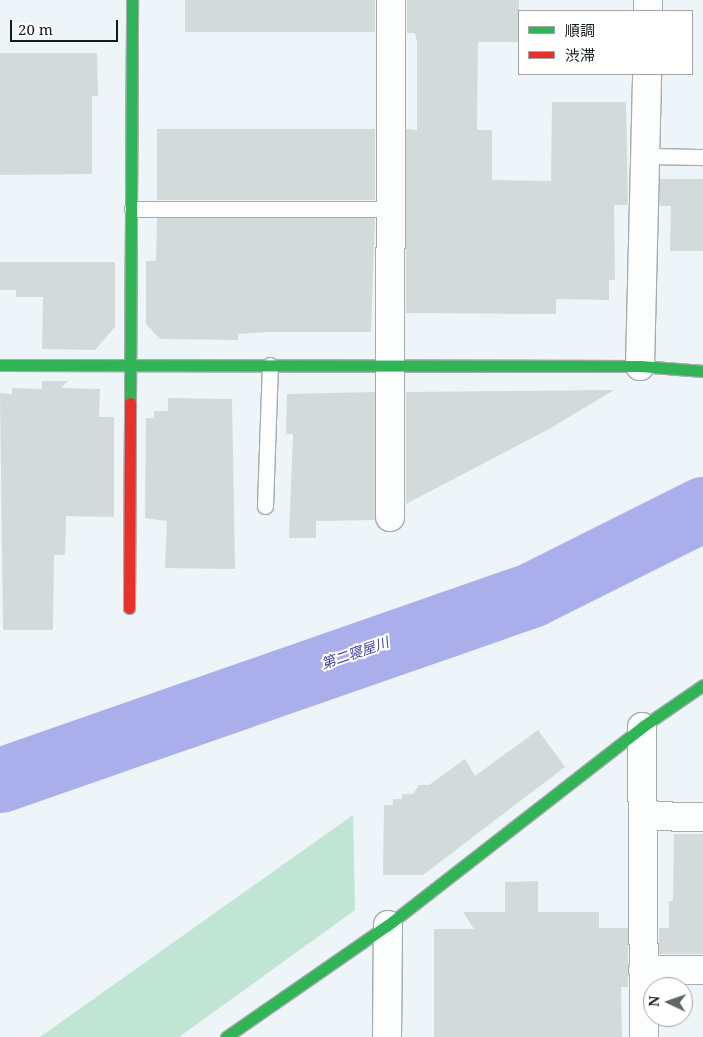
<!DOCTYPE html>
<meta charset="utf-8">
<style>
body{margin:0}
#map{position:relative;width:703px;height:1037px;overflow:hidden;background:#edf5f8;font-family:"Noto Serif","Noto Sans JP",serif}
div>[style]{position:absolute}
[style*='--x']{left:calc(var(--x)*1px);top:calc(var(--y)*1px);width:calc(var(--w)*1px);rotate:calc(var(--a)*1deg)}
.green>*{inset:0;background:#c0e5d4}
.river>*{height:65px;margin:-32.5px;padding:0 32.5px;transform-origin:32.5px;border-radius:32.5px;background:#aaafeb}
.building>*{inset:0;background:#d2dada;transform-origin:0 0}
.roads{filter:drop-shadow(1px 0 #a5acae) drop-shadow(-1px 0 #a5acae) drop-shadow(0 1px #a5acae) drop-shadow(0 -1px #a5acae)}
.lane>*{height:15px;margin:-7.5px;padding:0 7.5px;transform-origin:7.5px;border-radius:7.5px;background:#fcfefe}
.street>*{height:28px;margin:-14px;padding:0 14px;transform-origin:14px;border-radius:14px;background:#fcfefe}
.fast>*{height:11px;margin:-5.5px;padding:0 5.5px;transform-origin:5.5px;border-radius:5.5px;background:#30b455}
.jam>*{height:11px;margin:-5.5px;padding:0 5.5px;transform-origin:5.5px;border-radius:5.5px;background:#e5322d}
span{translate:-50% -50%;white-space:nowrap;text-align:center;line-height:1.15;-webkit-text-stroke:4px #fff;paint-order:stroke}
.water-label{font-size:14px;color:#4741a4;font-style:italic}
.legend{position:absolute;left:518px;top:10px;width:175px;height:65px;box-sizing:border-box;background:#fff;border:1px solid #a1a3a4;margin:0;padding:6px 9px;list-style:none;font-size:15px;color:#131a1c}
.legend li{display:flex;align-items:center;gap:10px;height:25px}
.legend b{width:25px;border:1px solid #a1a3a4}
.north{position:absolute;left:643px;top:977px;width:50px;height:50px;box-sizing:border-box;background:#fff;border:1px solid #a1a3a4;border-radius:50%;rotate:273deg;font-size:14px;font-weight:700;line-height:20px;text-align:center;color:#131a1c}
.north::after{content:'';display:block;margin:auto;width:18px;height:22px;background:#5f6769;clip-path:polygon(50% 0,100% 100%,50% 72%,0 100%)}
.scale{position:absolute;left:10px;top:20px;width:108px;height:22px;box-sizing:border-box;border:2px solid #131a1c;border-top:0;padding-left:6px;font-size:15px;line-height:18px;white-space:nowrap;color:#131a1c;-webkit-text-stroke:4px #fff;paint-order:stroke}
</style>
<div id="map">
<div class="green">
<i style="clip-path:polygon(353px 815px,355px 910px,179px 1037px,40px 1037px)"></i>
</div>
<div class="river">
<i style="--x:0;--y:780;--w:562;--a:-19.21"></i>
<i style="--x:531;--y:595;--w:192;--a:-26.6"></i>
</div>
<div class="building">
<i style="left:185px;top:0;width:190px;height:32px"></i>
<i style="clip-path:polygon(407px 0,519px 0,519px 42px,478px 42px,477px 130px,492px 130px,492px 180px,551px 181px,552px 102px,626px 102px,628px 205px,614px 205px,615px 280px,609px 280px,609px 300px,556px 299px,556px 314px,406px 313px,406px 129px,417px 130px,417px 42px,415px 33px,407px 33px)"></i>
<i style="clip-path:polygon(0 53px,97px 53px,98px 96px,92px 96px,92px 174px,0 175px)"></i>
<i style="left:157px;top:129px;width:218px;height:71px"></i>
<i style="clip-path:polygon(660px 179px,703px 179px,703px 251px,670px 251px,671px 206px,659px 206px)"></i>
<i style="clip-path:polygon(157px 218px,375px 218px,371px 332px,268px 332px,238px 334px,238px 340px,160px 339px,146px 324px,146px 261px,156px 261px)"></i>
<i style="clip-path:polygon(0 262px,115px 262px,115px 327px,95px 350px,42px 349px,43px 297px,16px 297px,16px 290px,0 290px)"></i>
<i style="clip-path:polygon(42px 381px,68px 381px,61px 388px,100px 389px,99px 417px,114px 417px,114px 517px,66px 516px,65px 555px,54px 555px,53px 630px,3px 630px,0 393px,12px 394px,12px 388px,42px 389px)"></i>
<i style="clip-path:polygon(614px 390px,549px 429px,406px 504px,406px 392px)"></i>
<i style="clip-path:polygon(375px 392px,375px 520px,316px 521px,316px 538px,289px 538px,293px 434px,286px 434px,287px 394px)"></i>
<i style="clip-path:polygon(168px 398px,232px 399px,235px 569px,165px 568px,167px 521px,145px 518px,146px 418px,154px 418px,154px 411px,168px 411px)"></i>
<i style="clip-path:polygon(538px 730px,565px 767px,423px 875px,383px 875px,384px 805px,393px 805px,393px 799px,402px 799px,402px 794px,413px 794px,419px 785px,429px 785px,465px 759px,475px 776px)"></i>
<i style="clip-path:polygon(674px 834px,703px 834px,703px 954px,659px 954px,659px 928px,669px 928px,669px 901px,673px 901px)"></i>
<i style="clip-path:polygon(538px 881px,538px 912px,599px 912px,599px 928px,628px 928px,628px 987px,621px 987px,622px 1037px,434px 1037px,434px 929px,474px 929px,463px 912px,505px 912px,505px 882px)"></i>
</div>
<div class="roads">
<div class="lane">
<i style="--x:645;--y:156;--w:58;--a:1"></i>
<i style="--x:132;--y:209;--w:259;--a:0"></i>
<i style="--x:265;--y:506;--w:141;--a:-88"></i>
</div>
<div class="street">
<i style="--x:648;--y:11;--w:11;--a:-90"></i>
<i style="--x:640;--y:366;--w:292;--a:-88.6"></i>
<i style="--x:390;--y:517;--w:517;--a:-89.89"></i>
<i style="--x:642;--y:727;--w:310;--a:89.6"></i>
<i style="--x:643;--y:816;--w:60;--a:1"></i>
<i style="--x:643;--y:970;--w:60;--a:0"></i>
<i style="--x:387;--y:1037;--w:112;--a:-89.5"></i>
</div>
<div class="fast">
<i style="--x:0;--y:365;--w:640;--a:0.09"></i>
<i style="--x:640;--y:366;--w:63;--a:4.5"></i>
<i style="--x:130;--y:403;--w:403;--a:-89.7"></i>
<i style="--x:226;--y:1037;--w:197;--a:-34.7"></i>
<i style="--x:388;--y:925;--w:322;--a:-37.9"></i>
<i style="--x:642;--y:727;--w:74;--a:-34.5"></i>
</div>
<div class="jam">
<i style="--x:129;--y:608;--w:205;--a:-89.7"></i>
</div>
</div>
<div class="water-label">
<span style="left:355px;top:653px;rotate:-19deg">第二寝屋川</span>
</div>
<ul class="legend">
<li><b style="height:6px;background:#30b455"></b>順調</li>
<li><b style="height:6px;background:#e5322d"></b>渋滞</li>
</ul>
<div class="north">N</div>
<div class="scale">20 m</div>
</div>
